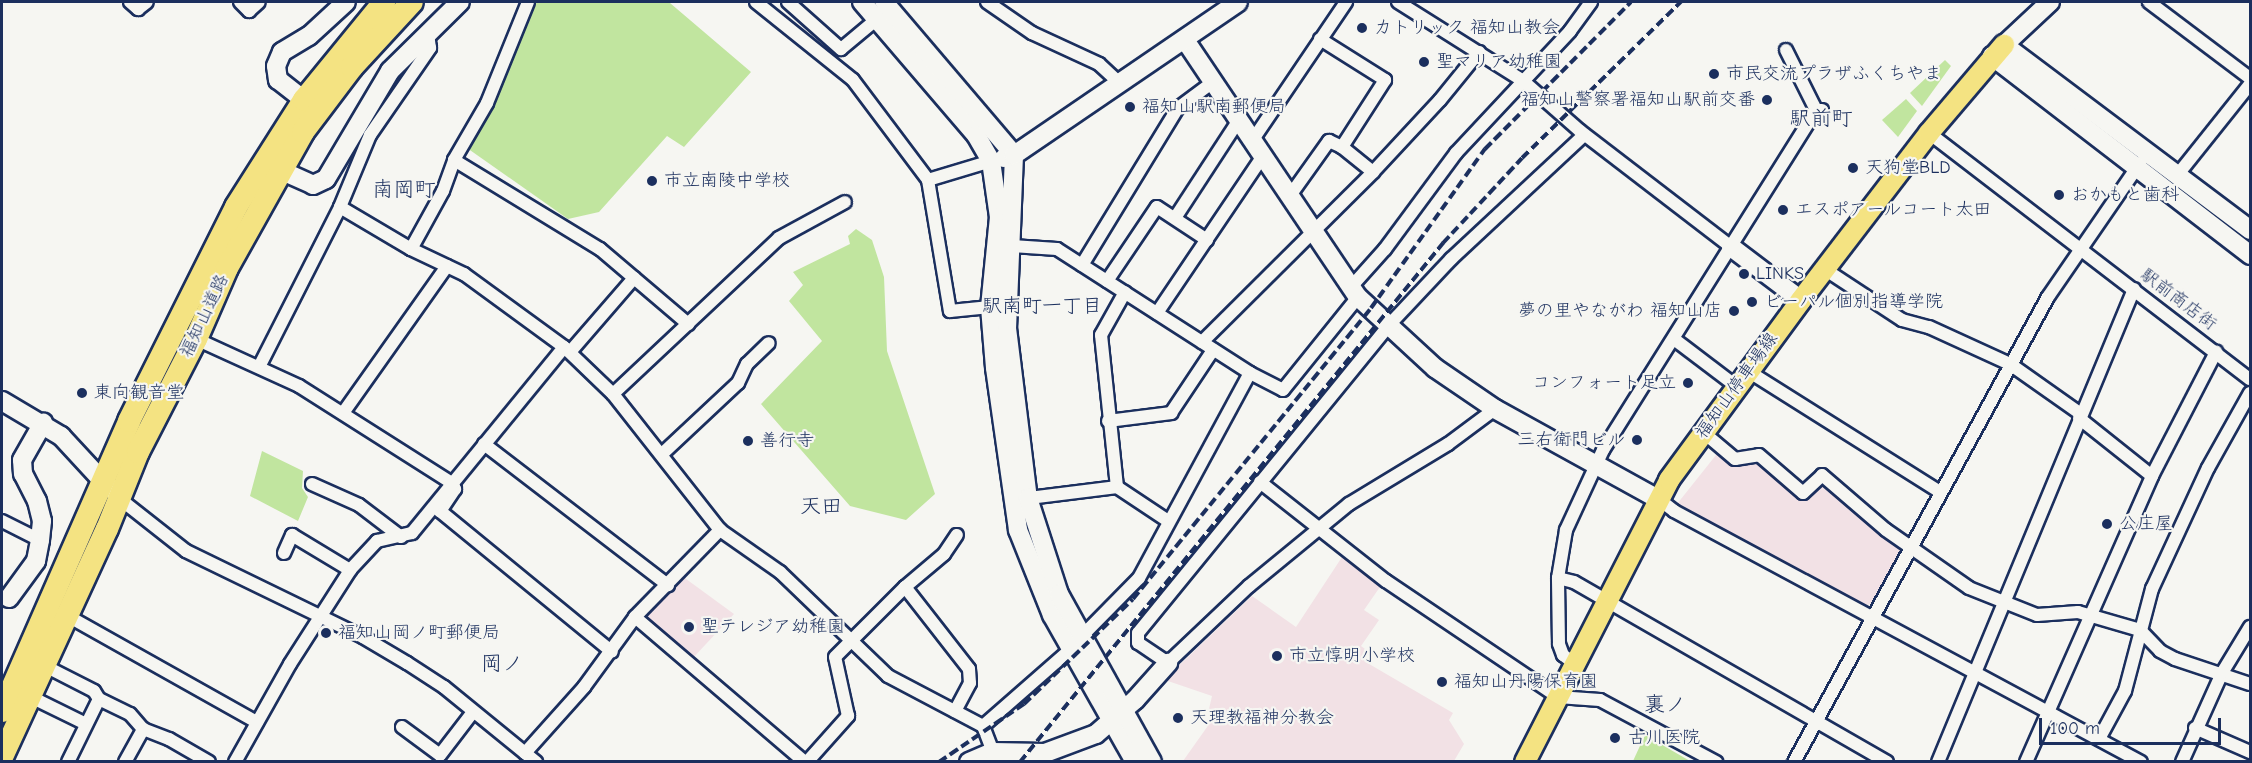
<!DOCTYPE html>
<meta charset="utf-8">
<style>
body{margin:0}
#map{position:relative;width:2252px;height:763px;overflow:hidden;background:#f6f6f2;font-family:"Comic Neue","Klee One",sans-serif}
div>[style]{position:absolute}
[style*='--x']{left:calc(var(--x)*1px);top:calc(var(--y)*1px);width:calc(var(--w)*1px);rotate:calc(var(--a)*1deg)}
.built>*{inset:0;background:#f2e1e5}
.green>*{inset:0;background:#c1e59f}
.roads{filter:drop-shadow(2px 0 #1b2f5e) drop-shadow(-2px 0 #1b2f5e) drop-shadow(0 2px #1b2f5e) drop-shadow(0 -2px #1b2f5e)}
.street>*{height:12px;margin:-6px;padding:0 6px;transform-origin:6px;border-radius:6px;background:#f6f6f2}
.secondary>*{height:18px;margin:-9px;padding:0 9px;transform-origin:9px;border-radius:9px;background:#f6f6f2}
.primary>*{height:20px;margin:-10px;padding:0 10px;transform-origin:10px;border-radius:10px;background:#f4e382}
.highway>*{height:22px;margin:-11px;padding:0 11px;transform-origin:11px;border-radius:11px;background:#f4e382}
.rail>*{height:4px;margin-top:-2px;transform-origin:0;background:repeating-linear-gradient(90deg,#1b2f5e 0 9px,transparent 0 13.5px)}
.dots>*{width:16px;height:16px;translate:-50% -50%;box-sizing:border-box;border:3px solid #f6f6f2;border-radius:50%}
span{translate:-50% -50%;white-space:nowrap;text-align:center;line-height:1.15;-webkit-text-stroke:4.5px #f6f6f2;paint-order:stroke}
.poi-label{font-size:18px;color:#1b2f5e}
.left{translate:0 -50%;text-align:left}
.right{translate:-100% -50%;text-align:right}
.street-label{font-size:18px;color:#1b2f5e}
.neighbourhood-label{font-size:20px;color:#1b2f5e}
.quarter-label{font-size:21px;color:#1b2f5e}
.frame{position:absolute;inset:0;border:3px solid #1b2f5e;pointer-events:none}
.scale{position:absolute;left:2039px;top:718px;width:182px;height:27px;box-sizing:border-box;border:3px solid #1b2f5e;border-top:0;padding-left:8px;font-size:18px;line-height:21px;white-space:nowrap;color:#1b2f5e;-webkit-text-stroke:4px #f6f6f2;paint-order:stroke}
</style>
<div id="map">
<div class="built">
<i style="clip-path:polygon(1720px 450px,1753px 457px,1802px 495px,1822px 478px,1905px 545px,1873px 603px,1865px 606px,1677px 504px)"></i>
<i style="clip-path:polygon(1344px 554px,1382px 584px,1364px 610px,1379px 620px,1361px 646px,1369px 652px,1364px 661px,1453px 713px,1449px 720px,1464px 744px,1454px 761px,1183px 761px,1217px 713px,1209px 709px,1212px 696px,1165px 680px,1170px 674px,1252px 596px,1296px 627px)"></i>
<i style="clip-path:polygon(682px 576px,734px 614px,692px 659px,643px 616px)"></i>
</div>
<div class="green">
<i style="clip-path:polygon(536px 2px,670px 3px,751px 72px,684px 147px,667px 136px,599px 212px,568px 219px,467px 148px,496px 97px)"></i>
<i style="clip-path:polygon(1945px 60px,1951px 66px,1922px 106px,1910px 93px)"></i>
<i style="clip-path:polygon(1906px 99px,1917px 111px,1898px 137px,1882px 120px)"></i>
<i style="clip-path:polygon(856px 229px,872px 240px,884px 277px,887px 351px,935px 494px,906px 520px,850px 506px,761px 404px,822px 341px,789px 301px,803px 285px,793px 272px,850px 244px,848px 236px)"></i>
<i style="clip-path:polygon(262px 451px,303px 471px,302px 488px,308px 497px,298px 521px,250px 496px)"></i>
<i style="clip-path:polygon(1645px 735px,1690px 761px,1633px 761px)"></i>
</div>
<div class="roads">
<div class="street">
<i style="--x:130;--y:2;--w:11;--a:41"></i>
<i style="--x:138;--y:9;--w:11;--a:-38"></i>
<i style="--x:240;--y:2;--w:13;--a:45"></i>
<i style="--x:249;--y:11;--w:13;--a:-42"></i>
<i style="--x:756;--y:2;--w:124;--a:38.8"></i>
<i style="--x:853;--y:80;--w:125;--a:53.1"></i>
<i style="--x:928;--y:180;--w:133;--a:80.5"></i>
<i style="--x:950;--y:311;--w:40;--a:-5.7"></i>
<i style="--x:788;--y:2;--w:71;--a:41.6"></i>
<i style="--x:841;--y:49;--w:47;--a:-39.8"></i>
<i style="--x:987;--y:2;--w:55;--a:34.6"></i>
<i style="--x:1032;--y:33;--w:74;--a:24.8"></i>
<i style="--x:1099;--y:64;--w:26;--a:43"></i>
<i style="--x:1398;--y:2;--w:146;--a:32.2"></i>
<i style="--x:1522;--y:80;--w:77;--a:41.3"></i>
<i style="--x:1580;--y:131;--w:190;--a:37.5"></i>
<i style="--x:2149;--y:2;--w:126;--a:37"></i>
<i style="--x:1320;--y:39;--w:77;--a:32.2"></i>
<i style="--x:1385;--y:80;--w:80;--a:122.7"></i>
<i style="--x:1342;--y:147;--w:40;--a:39"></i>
<i style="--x:1786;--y:50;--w:67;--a:63.4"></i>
<i style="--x:1929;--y:133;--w:404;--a:37.5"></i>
<i style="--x:1252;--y:141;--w:168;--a:-55.9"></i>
<i style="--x:454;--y:160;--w:171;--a:31.4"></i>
<i style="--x:600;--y:249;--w:116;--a:40.4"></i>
<i style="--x:2179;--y:173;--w:114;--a:-51.4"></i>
<i style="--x:928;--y:180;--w:66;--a:-16.8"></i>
<i style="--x:1289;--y:197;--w:69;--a:-54.5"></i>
<i style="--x:1329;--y:141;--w:14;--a:25"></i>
<i style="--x:340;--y:207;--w:82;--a:30.6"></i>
<i style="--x:411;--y:249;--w:59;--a:25.3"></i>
<i style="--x:464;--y:274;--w:124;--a:36.1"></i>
<i style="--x:564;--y:347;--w:68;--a:43.8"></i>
<i style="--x:613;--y:394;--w:173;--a:51.8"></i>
<i style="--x:720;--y:530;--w:73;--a:35"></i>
<i style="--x:780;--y:572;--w:150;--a:43.9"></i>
<i style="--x:888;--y:676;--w:107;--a:27.8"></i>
<i style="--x:983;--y:726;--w:28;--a:69"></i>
<i style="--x:1175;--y:218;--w:117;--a:-56.9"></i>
<i style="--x:1012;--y:246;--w:45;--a:3.8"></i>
<i style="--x:1057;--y:249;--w:229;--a:32.7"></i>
<i style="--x:1250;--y:373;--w:37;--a:27"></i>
<i style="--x:1283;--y:390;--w:119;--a:-51.1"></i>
<i style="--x:411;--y:249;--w:66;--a:-61.1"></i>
<i style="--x:443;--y:191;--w:33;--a:-70"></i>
<i style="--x:454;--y:160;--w:66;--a:-59.9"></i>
<i style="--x:487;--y:103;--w:109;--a:-67.9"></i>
<i style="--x:1082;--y:265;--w:184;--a:-58.6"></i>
<i style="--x:1178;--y:108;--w:44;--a:-36.6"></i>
<i style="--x:1826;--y:270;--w:91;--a:33.3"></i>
<i style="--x:1902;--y:320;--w:28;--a:15"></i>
<i style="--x:1929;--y:327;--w:89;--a:24.6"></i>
<i style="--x:2010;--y:364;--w:87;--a:35.2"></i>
<i style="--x:1107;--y:281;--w:89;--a:-56"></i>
<i style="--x:1157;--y:207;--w:60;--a:33.4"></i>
<i style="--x:1351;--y:287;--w:51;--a:-48.2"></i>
<i style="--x:1385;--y:249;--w:119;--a:-53.5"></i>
<i style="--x:1456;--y:153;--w:167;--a:-46.9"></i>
<i style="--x:1570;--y:31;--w:36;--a:-54"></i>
<i style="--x:1157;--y:313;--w:189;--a:-56"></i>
<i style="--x:196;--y:339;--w:113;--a:24.5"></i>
<i style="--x:299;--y:386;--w:181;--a:32.4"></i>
<i style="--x:452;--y:483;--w:7;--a:63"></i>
<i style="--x:455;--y:489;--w:27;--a:124"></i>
<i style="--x:440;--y:511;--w:222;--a:39.3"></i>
<i style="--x:1674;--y:339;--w:78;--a:37.2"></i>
<i style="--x:1202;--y:342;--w:241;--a:-44.8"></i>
<i style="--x:1373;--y:172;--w:98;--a:-47.1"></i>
<i style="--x:1440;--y:100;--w:62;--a:-50.9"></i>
<i style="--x:570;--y:352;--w:98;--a:-49.1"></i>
<i style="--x:259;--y:367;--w:179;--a:-63.1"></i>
<i style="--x:340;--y:207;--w:78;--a:-67.4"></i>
<i style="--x:370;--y:135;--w:106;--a:-55.4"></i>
<i style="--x:430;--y:48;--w:14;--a:-98"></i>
<i style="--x:1748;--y:371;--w:227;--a:32.2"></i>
<i style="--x:613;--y:394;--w:228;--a:-43.2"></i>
<i style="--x:779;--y:238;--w:75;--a:-28.6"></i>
<i style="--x:1495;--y:409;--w:59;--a:143.3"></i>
<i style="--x:1448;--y:444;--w:116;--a:148.8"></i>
<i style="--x:1349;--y:504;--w:129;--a:140.6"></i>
<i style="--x:1249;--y:586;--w:112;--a:136.5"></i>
<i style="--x:1168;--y:663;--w:36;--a:-146"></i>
<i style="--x:1138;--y:643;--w:10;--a:-90"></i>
<i style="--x:1138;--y:633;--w:397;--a:-50.8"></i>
<i style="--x:1389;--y:325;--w:91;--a:-46.8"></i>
<i style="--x:1451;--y:259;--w:182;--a:-43"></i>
<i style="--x:343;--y:413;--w:180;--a:-54.7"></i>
<i style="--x:2079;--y:418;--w:93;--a:38.5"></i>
<i style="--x:1108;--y:421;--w:64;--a:-7.2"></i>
<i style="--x:1171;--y:413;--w:76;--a:-56.3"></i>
<i style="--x:1703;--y:432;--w:42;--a:40.2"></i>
<i style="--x:1735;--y:459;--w:24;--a:-9"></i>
<i style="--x:1759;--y:455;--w:58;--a:40.8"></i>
<i style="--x:1803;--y:493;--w:26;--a:-43"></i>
<i style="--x:1822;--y:475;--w:84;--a:40.7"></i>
<i style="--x:1886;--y:530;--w:101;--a:34.9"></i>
<i style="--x:1969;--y:588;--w:73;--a:21.7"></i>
<i style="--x:2037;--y:615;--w:41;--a:-4.2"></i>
<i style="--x:2078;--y:612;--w:65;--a:16.2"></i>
<i style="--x:2140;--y:630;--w:29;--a:46"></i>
<i style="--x:2160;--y:651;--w:17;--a:28"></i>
<i style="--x:2175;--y:659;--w:79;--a:18.4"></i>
<i style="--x:484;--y:444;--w:232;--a:37.5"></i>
<i style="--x:662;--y:454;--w:104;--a:-43.1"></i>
<i style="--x:738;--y:383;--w:21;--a:-65"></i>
<i style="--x:747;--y:364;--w:30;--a:-44"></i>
<i style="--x:1260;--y:482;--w:160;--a:38.2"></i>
<i style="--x:1386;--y:581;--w:207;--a:34"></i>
<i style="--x:1558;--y:697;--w:42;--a:4.1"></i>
<i style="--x:1600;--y:700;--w:132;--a:28.1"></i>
<i style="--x:312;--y:484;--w:51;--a:24.1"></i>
<i style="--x:359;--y:505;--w:53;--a:37.3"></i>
<i style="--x:1117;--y:487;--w:153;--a:-96"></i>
<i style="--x:1101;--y:335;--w:49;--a:-60.8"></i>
<i style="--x:120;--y:499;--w:84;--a:38.2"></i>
<i style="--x:186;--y:551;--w:197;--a:25.9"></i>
<i style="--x:363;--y:637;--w:51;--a:30.6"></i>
<i style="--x:407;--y:663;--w:44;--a:33"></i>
<i style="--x:444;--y:687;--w:119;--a:39.2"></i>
<i style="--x:1021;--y:499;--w:97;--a:-7.1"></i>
<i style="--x:1117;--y:487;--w:61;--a:33.7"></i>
<i style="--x:1660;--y:500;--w:18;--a:38"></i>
<i style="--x:1674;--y:511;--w:530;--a:28.26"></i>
<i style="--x:2;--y:521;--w:42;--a:26.6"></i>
<i style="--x:284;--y:553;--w:20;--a:-66"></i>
<i style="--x:292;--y:535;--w:68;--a:31.1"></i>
<i style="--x:1558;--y:578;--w:16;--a:14"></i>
<i style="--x:1574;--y:582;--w:361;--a:29.9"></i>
<i style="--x:905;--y:587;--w:51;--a:-40.2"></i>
<i style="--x:944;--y:554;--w:23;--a:-56"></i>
<i style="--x:66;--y:615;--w:219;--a:29.3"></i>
<i style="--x:635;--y:617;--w:223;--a:40.5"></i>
<i style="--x:1082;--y:636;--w:81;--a:-45.5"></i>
<i style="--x:1139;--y:578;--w:233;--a:-61.6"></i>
<i style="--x:1575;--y:664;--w:15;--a:-143"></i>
<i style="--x:1563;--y:655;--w:12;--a:-110"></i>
<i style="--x:1559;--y:644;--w:66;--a:-90.9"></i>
<i style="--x:1558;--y:578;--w:49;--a:-80.5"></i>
<i style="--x:1566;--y:530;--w:88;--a:-65.2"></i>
<i style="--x:1603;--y:450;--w:401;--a:-57.9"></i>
<i style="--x:1816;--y:110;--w:6;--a:0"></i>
<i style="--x:43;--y:665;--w:57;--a:27"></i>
<i style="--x:94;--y:691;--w:9;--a:58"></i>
<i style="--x:99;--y:699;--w:34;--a:26"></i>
<i style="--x:130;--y:714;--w:20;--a:49"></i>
<i style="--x:143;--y:729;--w:28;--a:21"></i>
<i style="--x:169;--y:739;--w:46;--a:29.9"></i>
<i style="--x:29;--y:696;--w:61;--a:26.1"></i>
<i style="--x:983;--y:726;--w:118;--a:-41.2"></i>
<i style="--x:402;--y:727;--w:47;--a:36.4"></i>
<i style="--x:440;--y:755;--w:54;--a:-52.5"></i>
<i style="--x:2195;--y:728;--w:60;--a:23.6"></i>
<i style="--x:2099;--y:739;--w:55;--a:-61.6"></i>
<i style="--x:2125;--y:691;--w:106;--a:-75.2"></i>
<i style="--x:2152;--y:589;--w:133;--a:-65.2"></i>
<i style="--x:2208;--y:468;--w:86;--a:-60.8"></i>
<i style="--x:525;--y:753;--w:89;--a:-48.2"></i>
<i style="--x:584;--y:687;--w:87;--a:-53.9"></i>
<i style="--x:635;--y:617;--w:122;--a:-45.7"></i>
<i style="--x:68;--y:762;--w:70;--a:-63.8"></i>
<i style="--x:125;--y:762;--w:38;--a:-61"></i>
<i style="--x:235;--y:762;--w:112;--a:-60.7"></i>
<i style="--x:290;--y:664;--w:112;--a:-57.4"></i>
<i style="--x:350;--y:570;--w:40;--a:-47"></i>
<i style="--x:377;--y:541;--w:36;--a:-13"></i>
<i style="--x:412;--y:533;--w:240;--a:-50.7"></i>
<i style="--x:807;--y:762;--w:62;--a:-48.3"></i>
<i style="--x:848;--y:716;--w:60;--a:-102.4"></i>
<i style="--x:835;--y:657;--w:99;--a:-45"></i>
<i style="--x:905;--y:587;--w:104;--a:52"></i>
<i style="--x:969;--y:669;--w:14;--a:86"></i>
<i style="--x:970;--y:683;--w:32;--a:118"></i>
<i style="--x:1794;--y:762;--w:530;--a:-61.36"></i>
<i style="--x:2048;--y:297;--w:163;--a:-55.5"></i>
<i style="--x:1938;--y:762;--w:512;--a:-67.49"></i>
<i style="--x:2026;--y:762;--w:313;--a:-66.2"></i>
<i style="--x:2152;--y:476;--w:140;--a:-62.7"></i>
<i style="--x:2182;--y:762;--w:98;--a:-65.8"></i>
<i style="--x:2222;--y:673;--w:54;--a:-58.7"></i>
</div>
<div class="secondary">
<i style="--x:862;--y:2;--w:175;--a:49.4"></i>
<i style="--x:976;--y:135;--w:30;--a:60"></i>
<i style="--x:991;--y:161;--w:57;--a:81.9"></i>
<i style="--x:999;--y:217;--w:90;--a:95.7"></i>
<i style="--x:990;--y:307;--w:61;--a:85.3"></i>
<i style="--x:995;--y:368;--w:164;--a:81.9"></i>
<i style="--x:1018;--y:530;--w:92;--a:68.2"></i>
<i style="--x:1052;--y:615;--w:169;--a:60.5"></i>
<i style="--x:884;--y:2;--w:201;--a:49.6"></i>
<i style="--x:1014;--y:155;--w:173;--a:92.3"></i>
<i style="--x:1007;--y:328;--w:171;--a:83"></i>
<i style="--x:1028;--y:498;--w:101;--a:72.1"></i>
<i style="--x:1059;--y:594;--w:192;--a:61"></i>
<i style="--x:2050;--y:2;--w:63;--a:136.9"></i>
<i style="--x:2004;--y:45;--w:308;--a:36.9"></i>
<i style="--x:1185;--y:40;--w:310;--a:56.1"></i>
<i style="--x:1358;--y:297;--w:105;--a:42.7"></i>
<i style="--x:1435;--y:368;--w:73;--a:34.3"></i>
<i style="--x:1495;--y:409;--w:188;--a:28.9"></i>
<i style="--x:1992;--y:56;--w:326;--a:37.6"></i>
<i style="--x:304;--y:100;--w:33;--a:-142"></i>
<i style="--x:278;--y:80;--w:14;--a:-98"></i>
<i style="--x:276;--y:66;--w:15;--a:-67"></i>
<i style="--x:282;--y:52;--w:31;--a:-31"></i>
<i style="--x:309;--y:36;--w:50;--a:-42.6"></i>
<i style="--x:1004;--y:158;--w:10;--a:-17"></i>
<i style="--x:1014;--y:155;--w:271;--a:-34.3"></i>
<i style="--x:280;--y:170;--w:36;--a:24"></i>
<i style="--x:313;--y:185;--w:14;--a:-25"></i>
<i style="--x:326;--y:179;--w:126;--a:-59.3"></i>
<i style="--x:390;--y:71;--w:98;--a:-44.6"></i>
<i style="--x:1731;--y:247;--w:88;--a:37.1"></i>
<i style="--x:2;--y:401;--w:69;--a:30.7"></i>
<i style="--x:61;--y:436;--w:72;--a:47.2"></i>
<i style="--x:9;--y:598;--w:46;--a:-53.9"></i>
<i style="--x:36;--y:561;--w:21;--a:-79"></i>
<i style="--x:40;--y:540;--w:19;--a:-84"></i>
<i style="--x:42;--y:521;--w:21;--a:-104"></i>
<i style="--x:37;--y:501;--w:30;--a:-117"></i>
<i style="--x:23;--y:474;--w:14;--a:-94"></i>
<i style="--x:22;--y:460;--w:43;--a:-60.4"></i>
<i style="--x:969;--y:762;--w:26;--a:-23"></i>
<i style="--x:993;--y:752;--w:52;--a:1.1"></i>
<i style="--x:1045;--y:753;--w:54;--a:-20.4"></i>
<i style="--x:1096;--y:734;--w:52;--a:-41.1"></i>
<i style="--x:1135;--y:700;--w:50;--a:-48.3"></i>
</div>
<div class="primary">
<i style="--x:1525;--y:762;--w:317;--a:-62.9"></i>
<i style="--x:1669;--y:480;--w:223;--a:-53.7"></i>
<i style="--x:1801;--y:300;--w:210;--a:-52.5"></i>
<i style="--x:1929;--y:133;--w:116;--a:-49.6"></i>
</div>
<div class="highway">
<i style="--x:2;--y:711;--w:317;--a:-66.3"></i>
<i style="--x:129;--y:421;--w:239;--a:-63.4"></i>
<i style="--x:236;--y:207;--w:127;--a:-57.6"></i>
<i style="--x:304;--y:100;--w:127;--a:-50.8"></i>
<i style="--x:2;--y:757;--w:251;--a:-65.3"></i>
<i style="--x:107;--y:529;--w:83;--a:-68.1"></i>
<i style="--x:138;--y:452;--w:127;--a:-62.8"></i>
<i style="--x:196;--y:339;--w:77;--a:-66.4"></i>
<i style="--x:227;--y:268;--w:156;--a:-60.8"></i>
<i style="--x:303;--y:132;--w:81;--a:-53"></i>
<i style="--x:352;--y:67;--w:88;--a:-47.3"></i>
</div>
</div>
<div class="rail">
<i style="--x:939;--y:762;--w:103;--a:-34.3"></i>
<i style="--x:1024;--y:704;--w:151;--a:-43.9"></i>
<i style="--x:1133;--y:599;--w:376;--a:-50.7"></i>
<i style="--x:1371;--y:308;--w:196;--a:-54.4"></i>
<i style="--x:1485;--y:149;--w:207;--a:-45.2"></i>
<i style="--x:1020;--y:762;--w:670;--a:-50.82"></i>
<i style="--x:1443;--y:243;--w:116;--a:-47.1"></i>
<i style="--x:1522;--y:158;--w:223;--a:-44.5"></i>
</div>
<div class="dots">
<i style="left:1362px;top:28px;background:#1b2f5e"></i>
<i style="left:1424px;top:62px;background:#1b2f5e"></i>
<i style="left:1714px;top:74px;background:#1b2f5e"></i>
<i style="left:1767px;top:100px;background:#1b2f5e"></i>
<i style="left:1130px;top:107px;background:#1b2f5e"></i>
<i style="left:1853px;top:168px;background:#1b2f5e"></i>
<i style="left:652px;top:181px;background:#1b2f5e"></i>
<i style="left:2059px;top:195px;background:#1b2f5e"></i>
<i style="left:1783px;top:210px;background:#1b2f5e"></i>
<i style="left:1744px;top:274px;background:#1b2f5e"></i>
<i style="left:1752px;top:302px;background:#1b2f5e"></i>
<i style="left:1734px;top:311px;background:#1b2f5e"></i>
<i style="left:1688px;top:383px;background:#1b2f5e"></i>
<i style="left:82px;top:393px;background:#1b2f5e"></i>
<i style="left:1637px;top:440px;background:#1b2f5e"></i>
<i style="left:748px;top:441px;background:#1b2f5e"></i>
<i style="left:2107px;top:524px;background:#1b2f5e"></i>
<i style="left:689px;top:627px;background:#1b2f5e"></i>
<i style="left:326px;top:633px;background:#1b2f5e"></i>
<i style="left:1277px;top:656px;background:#1b2f5e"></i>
<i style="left:1442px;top:682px;background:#1b2f5e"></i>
<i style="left:1178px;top:718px;background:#1b2f5e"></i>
<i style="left:1615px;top:738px;background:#1b2f5e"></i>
</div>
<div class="poi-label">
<span class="left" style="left:1374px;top:28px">カトリック 福知山教会</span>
<span class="left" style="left:1436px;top:62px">聖マリア幼稚園</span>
<span class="left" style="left:1726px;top:74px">市民交流プラザふくちやま</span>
<span class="right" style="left:1755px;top:100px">福知山警察署福知山駅前交番</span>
<span class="left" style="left:1142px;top:107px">福知山駅南郵便局</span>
<span class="left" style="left:1865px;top:168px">天狗堂BLD</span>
<span class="left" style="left:664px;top:181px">市立南陵中学校</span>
<span class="left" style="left:2071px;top:195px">おかもと歯科</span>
<span class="left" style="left:1795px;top:210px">エスポアールコート太田</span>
<span class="left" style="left:1756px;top:274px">LINKS</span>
<span class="left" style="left:1764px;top:302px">ビーパル個別指導学院</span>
<span class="right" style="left:1722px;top:311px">夢の里やながわ 福知山店</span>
<span class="right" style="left:1676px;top:383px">コンフォート足立</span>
<span class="left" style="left:94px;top:393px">東向観音堂</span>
<span class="right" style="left:1625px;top:440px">三右衛門ビル</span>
<span class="left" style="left:760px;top:441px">善行寺</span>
<span class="left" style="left:2119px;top:524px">公庄屋</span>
<span class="left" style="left:701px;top:627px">聖テレジア幼稚園</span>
<span class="left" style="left:338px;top:633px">福知山岡ノ町郵便局</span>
<span class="left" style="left:1289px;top:656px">市立惇明小学校</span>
<span class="left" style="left:1454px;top:682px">福知山丹陽保育園</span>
<span class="left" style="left:1190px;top:718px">天理教福神分教会</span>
<span class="left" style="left:1628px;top:738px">古川医院</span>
</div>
<div class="street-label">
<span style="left:2178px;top:300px;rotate:37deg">駅前商店街</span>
<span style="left:205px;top:316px;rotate:-65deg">福知山道路</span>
<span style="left:1737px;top:386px;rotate:-54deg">福知山停車場線</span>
</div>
<div class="neighbourhood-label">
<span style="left:1042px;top:305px">駅南町一丁目</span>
</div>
<div class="quarter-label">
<span style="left:1821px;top:118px">駅前町</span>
<span style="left:404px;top:189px">南岡町</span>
<span style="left:821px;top:506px">天田</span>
<span style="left:502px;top:663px">岡ノ</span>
<span style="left:1665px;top:704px">裏ノ</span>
</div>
<div class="frame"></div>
<div class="scale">100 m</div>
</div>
